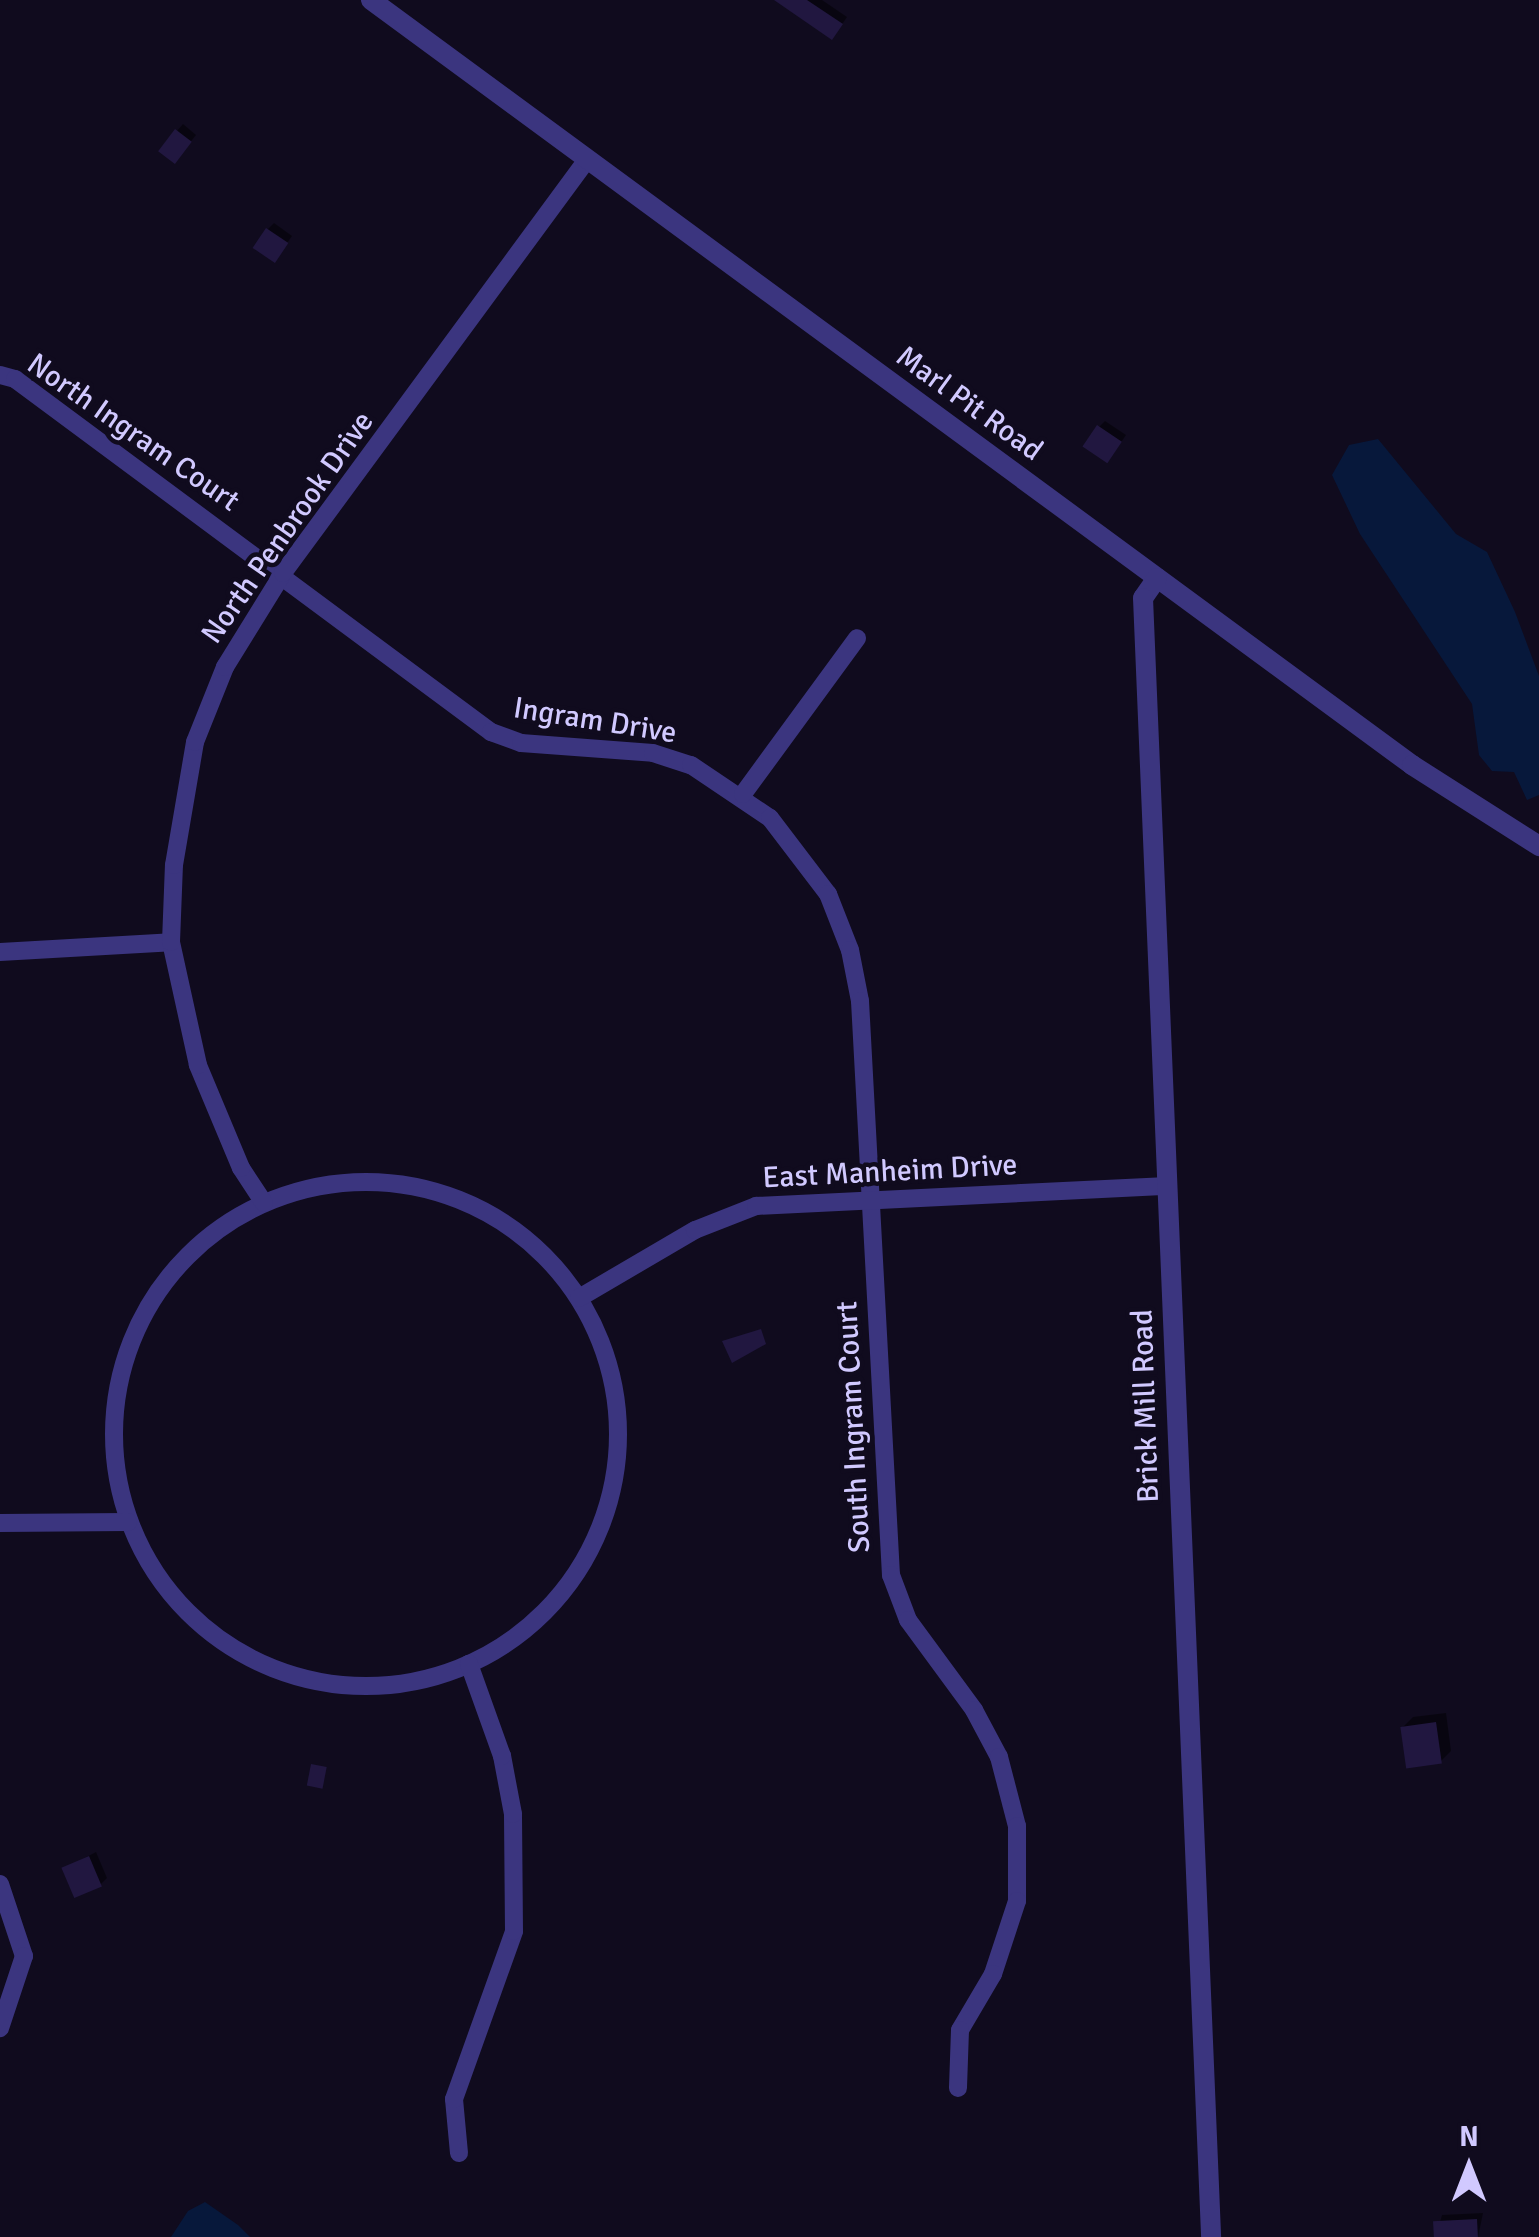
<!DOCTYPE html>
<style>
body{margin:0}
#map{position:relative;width:1539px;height:2237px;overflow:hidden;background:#100b1e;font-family:Signika,sans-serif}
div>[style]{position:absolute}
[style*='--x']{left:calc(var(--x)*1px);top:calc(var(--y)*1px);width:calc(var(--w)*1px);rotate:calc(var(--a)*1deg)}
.water>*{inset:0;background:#07183b}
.shadow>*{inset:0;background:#0007}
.building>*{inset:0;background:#211740;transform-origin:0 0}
.minor>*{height:18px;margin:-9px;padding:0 9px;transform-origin:9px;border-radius:9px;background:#3b357f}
.minor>.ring{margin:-9px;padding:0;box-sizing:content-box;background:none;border:18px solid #3b357f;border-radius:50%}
.tertiary>*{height:20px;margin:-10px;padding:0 10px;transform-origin:10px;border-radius:10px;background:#3b357f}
span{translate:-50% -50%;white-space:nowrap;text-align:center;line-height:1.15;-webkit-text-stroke:9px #100b1e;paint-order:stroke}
.street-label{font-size:30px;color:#d1c9ff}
.north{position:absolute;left:1419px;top:2117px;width:100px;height:100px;-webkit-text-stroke:8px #100b1e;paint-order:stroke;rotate:0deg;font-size:28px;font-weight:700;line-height:40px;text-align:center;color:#d1c9ff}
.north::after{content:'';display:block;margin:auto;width:35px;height:45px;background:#d1c9ff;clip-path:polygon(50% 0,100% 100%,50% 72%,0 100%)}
</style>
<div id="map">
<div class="water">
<i style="clip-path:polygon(1378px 439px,1456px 534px,1487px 552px,1515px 612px,1539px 676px,1539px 795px,1527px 800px,1514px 772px,1492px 771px,1479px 755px,1472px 704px,1360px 534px,1332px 475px,1349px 445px)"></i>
<i style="clip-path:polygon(205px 2202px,238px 2225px,250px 2237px,171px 2237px,188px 2211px)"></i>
</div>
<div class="shadow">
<i style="clip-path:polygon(792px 0,822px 0,847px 17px,838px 30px)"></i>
<i style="clip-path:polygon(183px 124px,196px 135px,180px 155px,177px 131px)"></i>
<i style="clip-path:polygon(274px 223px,292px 236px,280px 253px,268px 229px)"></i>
<i style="clip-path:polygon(1105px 421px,1126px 435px,1113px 454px,1099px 427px)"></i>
<i style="clip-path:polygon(1446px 1713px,1451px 1751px,1441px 1761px,1402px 1728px,1413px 1717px)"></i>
<i style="clip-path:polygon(96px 1852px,107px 1878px,101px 1884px,64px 1869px)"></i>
<i style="clip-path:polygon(1483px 2213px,1478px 2237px,1436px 2237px,1442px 2215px)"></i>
</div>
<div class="building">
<i style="clip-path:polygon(774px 0,807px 0,843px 24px,832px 40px)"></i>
<i style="left:175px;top:129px;width:21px;height:28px;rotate:37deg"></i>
<i style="left:266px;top:228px;width:27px;height:24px;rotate:34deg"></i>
<i style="left:1097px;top:425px;width:30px;height:26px;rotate:34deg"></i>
<i style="clip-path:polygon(761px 1329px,766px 1344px,732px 1363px,722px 1341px)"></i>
<i style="left:1436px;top:1722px;width:42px;height:36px;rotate:82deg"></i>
<i style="left:311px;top:1764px;width:16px;height:22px;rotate:11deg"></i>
<i style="left:89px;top:1856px;width:33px;height:30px;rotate:67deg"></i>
<i style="left:1477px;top:2219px;width:18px;height:44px;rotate:87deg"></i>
</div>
<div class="minor">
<i style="--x:0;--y:375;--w:16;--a:15"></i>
<i style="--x:15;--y:379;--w:593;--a:36.56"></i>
<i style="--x:491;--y:732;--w:32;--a:20"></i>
<i style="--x:521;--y:743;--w:132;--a:4.3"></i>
<i style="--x:653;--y:753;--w:40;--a:18"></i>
<i style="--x:691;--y:765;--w:95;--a:33.9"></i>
<i style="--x:770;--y:818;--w:96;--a:52.7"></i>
<i style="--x:828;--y:894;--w:60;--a:68.6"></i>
<i style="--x:850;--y:950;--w:52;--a:78.9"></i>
<i style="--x:860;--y:1001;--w:575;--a:86.91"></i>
<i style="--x:891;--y:1575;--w:48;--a:69.3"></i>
<i style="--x:908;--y:1620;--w:112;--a:53.7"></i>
<i style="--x:974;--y:1710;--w:53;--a:62"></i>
<i style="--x:999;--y:1757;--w:71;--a:75.4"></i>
<i style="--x:1017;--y:1826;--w:75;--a:90"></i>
<i style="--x:1017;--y:1901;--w:77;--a:108.2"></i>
<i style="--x:993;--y:1974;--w:65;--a:120.5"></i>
<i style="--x:960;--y:2030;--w:58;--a:92"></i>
<i style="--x:743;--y:794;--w:193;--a:-53.8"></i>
<i style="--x:0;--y:952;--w:171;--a:-3.3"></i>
<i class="ring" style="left:114px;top:1182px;width:486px;height:486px"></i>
<i style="--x:264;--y:1203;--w:42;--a:-123.3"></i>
<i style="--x:241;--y:1168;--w:112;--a:-112.7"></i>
<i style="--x:198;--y:1065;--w:126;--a:-102.4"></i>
<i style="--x:171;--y:942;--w:77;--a:-87.8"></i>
<i style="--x:174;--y:865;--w:125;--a:-80.3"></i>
<i style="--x:195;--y:742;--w:81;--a:-68.2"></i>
<i style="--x:225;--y:667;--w:110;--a:-58.3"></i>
<i style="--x:283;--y:573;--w:511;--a:-53.67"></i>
<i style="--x:579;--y:1298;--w:134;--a:-30.4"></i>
<i style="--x:695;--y:1230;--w:66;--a:-21.5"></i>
<i style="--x:756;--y:1206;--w:412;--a:-2.8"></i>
<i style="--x:0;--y:1523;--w:128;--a:-0.4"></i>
<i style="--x:0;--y:1884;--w:76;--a:71.6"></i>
<i style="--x:24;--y:1956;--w:76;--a:108.4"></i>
<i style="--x:459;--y:2153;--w:54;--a:-95.3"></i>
<i style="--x:454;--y:2099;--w:178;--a:-70.3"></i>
<i style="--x:514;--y:1931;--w:117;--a:-90.5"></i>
<i style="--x:513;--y:1814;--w:59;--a:-100.7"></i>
<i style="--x:502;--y:1756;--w:98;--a:-109.7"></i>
</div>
<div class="tertiary">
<i style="--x:371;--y:0;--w:1292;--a:36.31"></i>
<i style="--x:1412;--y:765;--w:151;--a:32.5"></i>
<i style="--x:1157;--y:578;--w:24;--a:125"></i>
<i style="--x:1143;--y:598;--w:1640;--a:87.62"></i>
</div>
<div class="street-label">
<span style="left:969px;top:404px;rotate:36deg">Marl Pit Road</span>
<span style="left:133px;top:433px;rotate:35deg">North Ingram Court</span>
<span style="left:288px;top:528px;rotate:-55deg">North Penbrook Drive</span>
<span style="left:595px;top:721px;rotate:9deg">Ingram Drive</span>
<span style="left:890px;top:1172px;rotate:-3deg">East Manheim Drive</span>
<span style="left:1146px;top:1406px;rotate:-92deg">Brick Mill Road</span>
<span style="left:854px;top:1427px;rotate:-93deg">South Ingram Court</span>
</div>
<div class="north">N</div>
</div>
